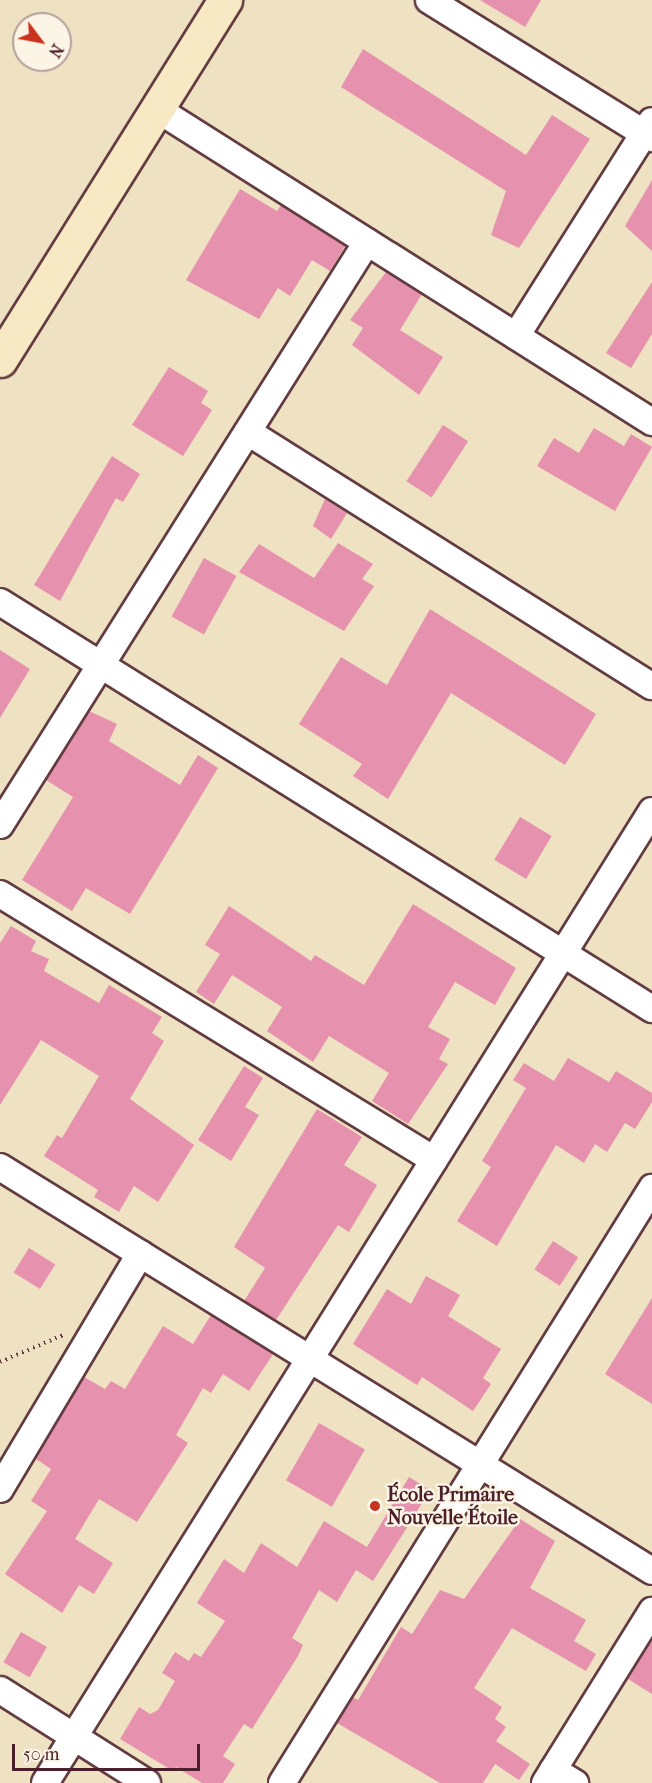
<!DOCTYPE html>
<meta charset="utf-8">
<style>
body{margin:0}
#map{position:relative;width:652px;height:1783px;overflow:hidden;background:#eee2c2;font-family:"IM FELL French Canon",serif}
div>[style]{position:absolute}
[style*='--x']{left:calc(var(--x)*1px);top:calc(var(--y)*1px);width:calc(var(--w)*1px);rotate:calc(var(--a)*1deg)}
.building>*{inset:0;background:#e691ad;transform-origin:0 0}
.path>*{height:4px;margin-top:-2px;transform-origin:0;background:repeating-linear-gradient(90deg,#633c42 0 1.5px,transparent 0 6px)}
.roads{filter:drop-shadow(2px 0 #633c42) drop-shadow(-2px 0 #633c42) drop-shadow(0 2px #633c42) drop-shadow(0 -2px #633c42)}
.street>*{height:26px;margin:-13px;padding:0 13px;transform-origin:13px;border-radius:13px;background:#fff}
.secondary>*{height:33px;margin:-16.5px;padding:0 16.5px;transform-origin:16.5px;border-radius:16.5px;background:#f6e9c3}
.dots>*{width:16px;height:16px;translate:-50% -50%;box-sizing:border-box;border:3px solid #fcf5e5;border-radius:50%}
span{translate:-50% -50%;white-space:nowrap;text-align:center;line-height:1.15;-webkit-text-stroke:5px #fcf5e5;paint-order:stroke}
.poi-label{font-size:20px;color:#4a1f2b;font-weight:700}
.left{translate:0 -50%;text-align:left}
.north{position:absolute;left:12px;top:12px;width:60px;height:60px;box-sizing:border-box;background:#fcf5e5;border:2px solid #b59f9b;border-radius:50%;rotate:122deg;font-size:16px;font-weight:700;line-height:24px;text-align:center;color:#4a1f2b}
.north::after{content:'';display:block;margin:auto;width:21px;height:27px;background:#c8321e;clip-path:polygon(50% 0,100% 100%,50% 72%,0 100%)}
.scale{position:absolute;left:12px;top:1744px;width:188px;height:27px;box-sizing:border-box;border:3px solid #4a1f2b;border-top:0;padding-left:8px;font-size:18px;line-height:21px;white-space:nowrap;color:#4a1f2b;-webkit-text-stroke:4px #fcf5e5;paint-order:stroke}
</style>
<div id="map">
<div class="building">
<i style="clip-path:polygon(480px 0,541px 0,525px 27px)"></i>
<i style="clip-path:polygon(363px 49px,526px 155px,552px 115px,590px 139px,519px 248px,491px 235px,506px 191px,341px 87px)"></i>
<i style="clip-path:polygon(652px 180px,652px 251px,625px 226px)"></i>
<i style="clip-path:polygon(240px 189px,277px 211px,281px 205px,345px 246px,330px 271px,312px 260px,290px 296px,278px 288px,259px 319px,186px 280px)"></i>
<i style="clip-path:polygon(386px 272px,422px 294px,400px 330px,443px 357px,419px 395px,352px 345px,363px 328px,350px 320px)"></i>
<i style="clip-path:polygon(652px 282px,652px 334px,631px 368px,606px 353px)"></i>
<i style="clip-path:polygon(169px 367px,208px 391px,201px 403px,212px 410px,183px 456px,132px 425px)"></i>
<i style="left:443px;top:425px;width:30px;height:67px;rotate:33deg"></i>
<i style="clip-path:polygon(594px 428px,624px 446px,631px 434px,652px 447px,615px 511px,537px 466px,554px 438px,579px 453px)"></i>
<i style="clip-path:polygon(112px 456px,140px 474px,123px 502px,116px 498px,60px 601px,34px 585px)"></i>
<i style="clip-path:polygon(325px 499px,347px 513px,331px 539px,313px 526px)"></i>
<i style="clip-path:polygon(338px 543px,373px 564px,362px 579px,374px 586px,344px 631px,239px 572px,259px 544px,314px 578px)"></i>
<i style="left:204px;top:558px;width:37px;height:67px;rotate:29deg"></i>
<i style="clip-path:polygon(430px 609px,596px 714px,565px 765px,451px 693px,388px 799px,353px 776px,362px 764px,299px 724px,341px 657px,387px 685px)"></i>
<i style="clip-path:polygon(0 650px,30px 669px,0 718px)"></i>
<i style="clip-path:polygon(89px 711px,117px 724px,109px 741px,180px 785px,198px 755px,218px 768px,130px 914px,86px 888px,72px 911px,22px 880px,73px 797px,46px 780px)"></i>
<i style="left:520px;top:817px;width:37px;height:50px;rotate:31deg"></i>
<i style="clip-path:polygon(413px 904px,516px 968px,495px 1005px,455px 982px,428px 1027px,450px 1039px,439px 1059px,448px 1064px,408px 1124px,372px 1101px,389px 1073px,329px 1036px,313px 1062px,267px 1031px,282px 1007px,232px 975px,214px 1004px,196px 992px,220px 954px,205px 945px,229px 906px,311px 961px,315px 955px,364px 985px)"></i>
<i style="clip-path:polygon(11px 926px,36px 941px,31px 951px,49px 959px,44px 971px,99px 1003px,109px 985px,162px 1017px,152px 1033px,164px 1041px,130px 1099px,194px 1145px,158px 1202px,134px 1186px,119px 1212px,94px 1197px,98px 1190px,44px 1156px,57px 1135px,62px 1138px,99px 1076px,41px 1040px,0 1105px,0 943px)"></i>
<i style="clip-path:polygon(568px 1058px,609px 1082px,616px 1071px,652px 1093px,652px 1102px,635px 1129px,625px 1123px,607px 1152px,595px 1144px,584px 1163px,556px 1145px,497px 1246px,457px 1221px,491px 1167px,482px 1161px,526px 1088px,513px 1080px,524px 1063px,554px 1081px)"></i>
<i style="clip-path:polygon(244px 1066px,263px 1078px,245px 1107px,259px 1115px,231px 1161px,198px 1140px)"></i>
<i style="clip-path:polygon(317px 1109px,362px 1137px,344px 1165px,377px 1185px,349px 1232px,338px 1225px,276px 1320px,244px 1301px,265px 1268px,234px 1247px)"></i>
<i style="left:553px;top:1241px;width:30px;height:34px;rotate:33deg"></i>
<i style="left:29px;top:1248px;width:31px;height:29px;rotate:32deg"></i>
<i style="clip-path:polygon(426px 1276px,460px 1295px,448px 1316px,501px 1349px,483px 1378px,491px 1384px,473px 1411px,422px 1377px,417px 1385px,353px 1344px,387px 1289px,411px 1304px)"></i>
<i style="clip-path:polygon(652px 1298px,652px 1404px,605px 1374px)"></i>
<i style="clip-path:polygon(211px 1315px,273px 1354px,249px 1391px,223px 1374px,211px 1393px,203px 1388px,176px 1435px,188px 1443px,137px 1522px,99px 1499px,75px 1539px,113px 1563px,94px 1594px,79px 1585px,62px 1613px,5px 1574px,47px 1511px,31px 1501px,51px 1469px,36px 1459px,84px 1377px,105px 1389px,111px 1381px,125px 1389px,163px 1326px,193px 1344px)"></i>
<i style="left:319px;top:1423px;width:53px;height:66px;rotate:30deg"></i>
<i style="clip-path:polygon(409px 1477px,430px 1490px,413px 1518px,373px 1581px,356px 1570px,337px 1602px,319px 1590px,292px 1638px,303px 1645px,298px 1656px,252px 1729px,244px 1724px,223px 1756px,235px 1764px,223px 1783px,202px 1783px,176px 1767px,173px 1771px,120px 1739px,139px 1707px,150px 1714px,158px 1710px,175px 1681px,162px 1673px,175px 1652px,189px 1661px,194px 1653px,201px 1657px,225px 1621px,197px 1603px,224px 1559px,244px 1573px,261px 1543px,297px 1567px,324px 1521px,367px 1547px)"></i>
<i style="clip-path:polygon(520px 1519px,555px 1541px,530px 1588px,586px 1620px,574px 1641px,596px 1654px,586px 1671px,512px 1628px,474px 1688px,502px 1707px,495px 1719px,506px 1727px,496px 1741px,530px 1764px,519px 1780px,495px 1764px,483px 1783px,440px 1783px,337px 1723px,353px 1697px,358px 1700px,401px 1627px,412px 1634px,440px 1590px,464px 1599px)"></i>
<i style="left:21px;top:1632px;width:30px;height:35px;rotate:30deg"></i>
<i style="clip-path:polygon(652px 1640px,652px 1694px,628px 1679px)"></i>
</div>
<div class="path">
<i style="--x:0;--y:1362;--w:69;--a:-23.2"></i>
</div>
<div class="roads">
<div class="street">
<i style="--x:429;--y:0;--w:262;--a:31.8"></i>
<i style="--x:157;--y:109;--w:586;--a:32.31"></i>
<i style="--x:516;--y:336;--w:254;--a:-57.7"></i>
<i style="--x:248;--y:432;--w:477;--a:32.2"></i>
<i style="--x:0;--y:602;--w:769;--a:31.97"></i>
<i style="--x:0;--y:825;--w:689;--a:-57.81"></i>
<i style="--x:0;--y:894;--w:509;--a:31.5"></i>
<i style="--x:0;--y:1167;--w:767;--a:31.78"></i>
<i style="--x:0;--y:1489;--w:274;--a:-59.2"></i>
<i style="--x:0;--y:1690;--w:174;--a:32.3"></i>
<i style="--x:553;--y:1770;--w:26;--a:31"></i>
<i style="--x:45;--y:1783;--w:1146;--a:-58.02"></i>
<i style="--x:282;--y:1783;--w:701;--a:-58.12"></i>
<i style="--x:545;--y:1783;--w:203;--a:-58.1"></i>
</div>
<div class="secondary">
<i style="--x:0;--y:360;--w:425;--a:-58"></i>
</div>
</div>
<div class="dots">
<i style="left:375px;top:1506px;background:#c8321e"></i>
</div>
<div class="poi-label">
<span class="left" style="left:387px;top:1506px">École Primaire<br>Nouvelle Étoile</span>
</div>
<div class="north">N</div>
<div class="scale">50 m</div>
</div>
